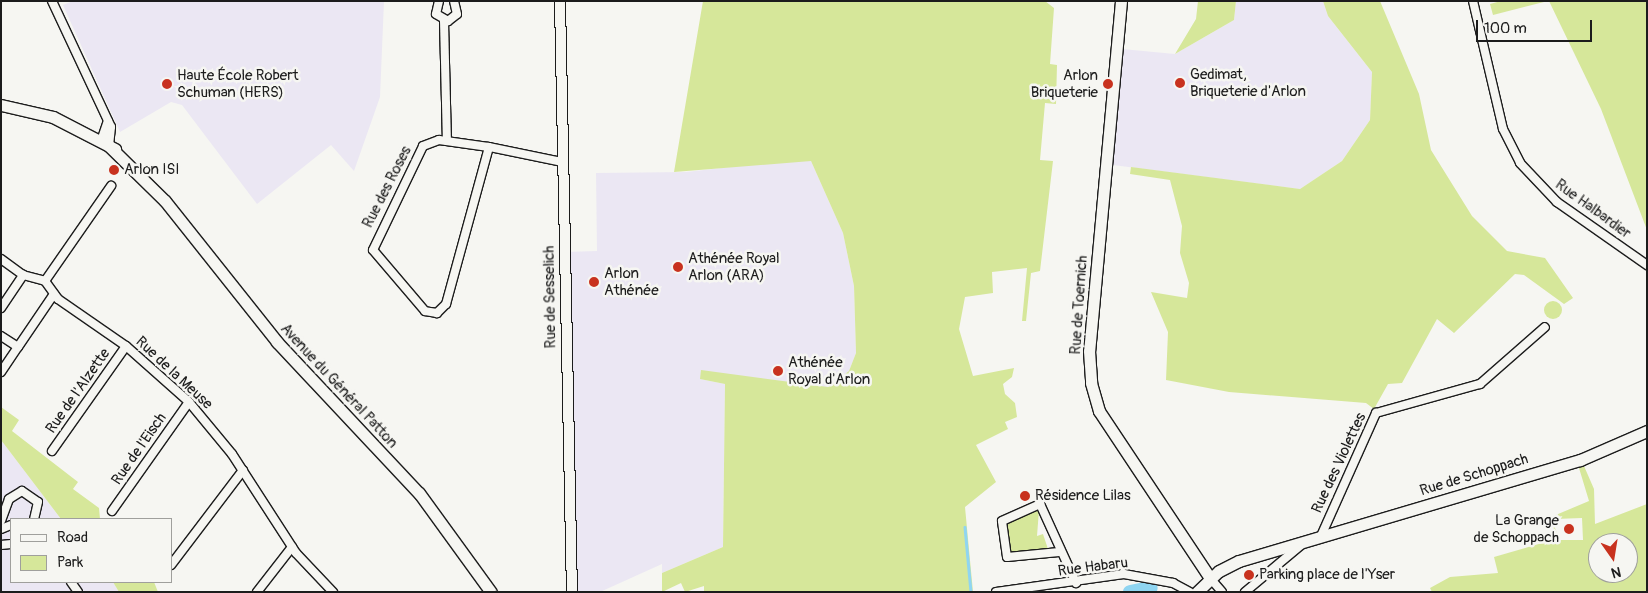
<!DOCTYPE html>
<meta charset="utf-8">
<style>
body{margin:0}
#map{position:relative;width:1648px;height:593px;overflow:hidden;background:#f6f6f2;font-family:Pangolin,sans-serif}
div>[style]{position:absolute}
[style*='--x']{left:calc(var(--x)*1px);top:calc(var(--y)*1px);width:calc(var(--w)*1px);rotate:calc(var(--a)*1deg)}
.built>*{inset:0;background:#ebe7f3}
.green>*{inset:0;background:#d6e79a}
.round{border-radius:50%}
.stream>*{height:2.5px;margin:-1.25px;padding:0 1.25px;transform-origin:1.25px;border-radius:1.25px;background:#8fd5f1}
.river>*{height:14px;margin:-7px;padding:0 7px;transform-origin:7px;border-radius:7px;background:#8fd5f1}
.roads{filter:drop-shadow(1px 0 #1c1c1c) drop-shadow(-1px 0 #1c1c1c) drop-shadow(0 1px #1c1c1c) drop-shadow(0 -1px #1c1c1c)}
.minor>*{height:8px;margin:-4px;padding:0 4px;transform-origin:4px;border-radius:4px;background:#f6f6f2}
.tertiary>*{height:10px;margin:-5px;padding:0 5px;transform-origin:5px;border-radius:5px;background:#f6f6f2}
.secondary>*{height:11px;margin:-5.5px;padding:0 5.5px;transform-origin:5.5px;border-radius:5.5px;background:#f6f6f2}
.dots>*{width:14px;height:14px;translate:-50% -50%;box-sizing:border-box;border:2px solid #f6f6f2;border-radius:50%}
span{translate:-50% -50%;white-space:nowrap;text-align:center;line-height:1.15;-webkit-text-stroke:5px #f6f6f2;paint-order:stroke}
.poi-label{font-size:15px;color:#1c1c1c}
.left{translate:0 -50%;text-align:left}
.right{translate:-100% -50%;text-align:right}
.street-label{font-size:15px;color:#1c1c1c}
.frame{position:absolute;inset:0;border:2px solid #1c1c1c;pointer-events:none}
.legend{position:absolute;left:10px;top:518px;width:162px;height:65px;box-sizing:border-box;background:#f6f6f2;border:1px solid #9f9f9c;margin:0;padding:6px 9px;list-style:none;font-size:15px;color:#1c1c1c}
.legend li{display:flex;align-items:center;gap:10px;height:25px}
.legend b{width:25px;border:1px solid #9f9f9c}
.north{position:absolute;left:1588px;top:533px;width:50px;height:50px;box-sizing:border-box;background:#f6f6f2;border:1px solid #9f9f9c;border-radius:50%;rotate:167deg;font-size:14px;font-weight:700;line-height:20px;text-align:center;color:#1c1c1c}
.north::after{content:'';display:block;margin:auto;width:18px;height:22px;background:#c8321e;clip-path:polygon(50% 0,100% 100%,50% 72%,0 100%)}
.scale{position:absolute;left:1476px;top:20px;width:116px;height:22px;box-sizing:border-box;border:2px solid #1c1c1c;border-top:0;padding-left:6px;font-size:15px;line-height:18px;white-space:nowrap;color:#1c1c1c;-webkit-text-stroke:4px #f6f6f2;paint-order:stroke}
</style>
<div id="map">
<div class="built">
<i style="clip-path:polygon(73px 1px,384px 1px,380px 97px,354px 171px,331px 145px,257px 204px,182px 105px,171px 102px,120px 132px,63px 5px)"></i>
<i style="clip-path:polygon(1236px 1px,1323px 1px,1328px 16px,1372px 72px,1370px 120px,1342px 161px,1300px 189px,1113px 165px,1122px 49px,1175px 54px,1234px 20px)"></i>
<i style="clip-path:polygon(802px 159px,811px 161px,843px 233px,854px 286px,856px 353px,849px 371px,828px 387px,700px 379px,725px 384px,723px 547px,662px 573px,662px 564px,600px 592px,572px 592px,565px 252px,597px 251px,596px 173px,686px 172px)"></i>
<i style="clip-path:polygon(1px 440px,61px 519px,11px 519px,11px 582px,113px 582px,119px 592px,1px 592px)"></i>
</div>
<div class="green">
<i style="clip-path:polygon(703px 1px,1045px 1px,1054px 8px,1050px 64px,1057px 65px,1056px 104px,1045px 103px,1040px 160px,1053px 161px,1040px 271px,1031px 273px,1026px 321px,1022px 321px,1027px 268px,992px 272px,993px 293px,965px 297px,959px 329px,973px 376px,1014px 368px,1012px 377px,1003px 384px,1005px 394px,1015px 403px,1017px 417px,1005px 422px,1008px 429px,976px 445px,996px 482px,965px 507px,973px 592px,704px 592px,704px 586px,685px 592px,681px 583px,662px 592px,662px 573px,723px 547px,725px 384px,700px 379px,701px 370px,828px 387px,849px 371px,856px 353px,854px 286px,843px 233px,811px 161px,674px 172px)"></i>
<i style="clip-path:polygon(1198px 1px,1236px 1px,1234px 20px,1175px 54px,1196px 19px)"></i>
<i style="clip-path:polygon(1323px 1px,1380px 1px,1419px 94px,1431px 150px,1472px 216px,1507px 251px,1545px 258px,1573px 298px,1564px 304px,1524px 275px,1515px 274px,1454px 333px,1437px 319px,1402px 383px,1388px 384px,1374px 409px,1366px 403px,1229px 392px,1166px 380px,1168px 332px,1151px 292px,1187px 298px,1189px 283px,1180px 253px,1182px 226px,1170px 180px,1130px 174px,1131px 167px,1300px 189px,1342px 161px,1370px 120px,1372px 72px,1328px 16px)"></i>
<i style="clip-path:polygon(1501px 1px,1548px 1px,1493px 15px,1490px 4px)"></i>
<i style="clip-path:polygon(1549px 1px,1647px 1px,1647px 230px,1601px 109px)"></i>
<i class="round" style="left:1544px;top:301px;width:18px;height:18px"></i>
<i style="clip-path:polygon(1px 407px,19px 420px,12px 431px,78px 482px,73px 489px,99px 508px,100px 519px,61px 519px,1px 440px)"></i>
<i style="clip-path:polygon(evenodd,1584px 466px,1594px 489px,1595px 524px,1647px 504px,1647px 592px,1432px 592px,1430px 588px,1450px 577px,1498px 573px,1494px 557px,1556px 539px,1551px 517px,1589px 501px,1579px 468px,1584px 466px,1582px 518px,1583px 540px,1557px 540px,1555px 519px,1582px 518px,1584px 466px,1598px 543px,1628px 543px,1628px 573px,1598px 573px,1598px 543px)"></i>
<i style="clip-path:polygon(1039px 510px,1037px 536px,1043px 534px,1048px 549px,1055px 549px,1010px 552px,1006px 523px)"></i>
<i style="clip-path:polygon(113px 582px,154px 582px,158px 592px,119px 592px)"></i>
</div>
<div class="stream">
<i style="--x:965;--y:527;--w:65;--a:84.7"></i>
</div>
<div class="river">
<i style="--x:1130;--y:592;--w:21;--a:-11"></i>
</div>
<div class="roads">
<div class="minor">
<i style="--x:52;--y:1;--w:139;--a:64.9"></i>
<i style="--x:111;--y:127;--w:19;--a:96"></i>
<i style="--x:439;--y:1;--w:13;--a:103"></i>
<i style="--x:436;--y:14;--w:14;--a:30"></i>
<i style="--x:448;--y:21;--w:11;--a:-38"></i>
<i style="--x:457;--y:14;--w:13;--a:-103"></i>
<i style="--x:1473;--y:1;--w:131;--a:76.8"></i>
<i style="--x:1503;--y:129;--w:38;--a:63"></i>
<i style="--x:1520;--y:163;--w:54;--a:46.5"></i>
<i style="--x:1557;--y:202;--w:110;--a:35"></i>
<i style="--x:444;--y:21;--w:120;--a:88.6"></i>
<i style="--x:101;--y:141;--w:21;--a:-71"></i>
<i style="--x:489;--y:147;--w:163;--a:105.3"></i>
<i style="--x:446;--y:304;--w:13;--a:135"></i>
<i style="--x:437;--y:313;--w:12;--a:-171"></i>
<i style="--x:425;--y:311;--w:80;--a:-130.4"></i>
<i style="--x:373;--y:250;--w:115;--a:-64.3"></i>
<i style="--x:423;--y:146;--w:17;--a:-21"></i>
<i style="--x:439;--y:140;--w:50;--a:8"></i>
<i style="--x:489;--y:147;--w:75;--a:11.6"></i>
<i style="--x:1;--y:259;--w:27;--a:36"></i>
<i style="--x:23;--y:275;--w:23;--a:15"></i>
<i style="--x:45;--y:281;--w:22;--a:54"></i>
<i style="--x:58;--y:299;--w:83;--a:34.7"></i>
<i style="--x:126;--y:346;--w:84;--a:41.6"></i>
<i style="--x:189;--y:402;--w:67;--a:50.4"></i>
<i style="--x:232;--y:454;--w:118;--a:57.1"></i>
<i style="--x:296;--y:553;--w:54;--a:46.5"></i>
<i style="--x:45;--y:281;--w:116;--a:-55.2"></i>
<i style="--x:1;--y:308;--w:40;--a:-56"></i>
<i style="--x:1;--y:336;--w:20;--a:33"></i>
<i style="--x:18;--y:347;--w:64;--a:-55.8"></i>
<i style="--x:1;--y:372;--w:30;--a:-56"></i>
<i style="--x:52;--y:451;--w:128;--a:-54.8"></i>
<i style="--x:112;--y:511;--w:133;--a:-54.8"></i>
<i style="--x:1;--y:521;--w:23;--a:-70"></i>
<i style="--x:9;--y:499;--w:15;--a:-32"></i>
<i style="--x:22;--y:491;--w:19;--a:35"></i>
<i style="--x:38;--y:502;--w:17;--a:103"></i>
<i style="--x:1;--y:529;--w:11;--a:-22"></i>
<i style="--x:1321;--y:536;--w:135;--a:-65.9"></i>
<i style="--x:1376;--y:413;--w:108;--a:-15.6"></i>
<i style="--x:1480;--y:384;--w:86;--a:-41.2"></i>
<i style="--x:1;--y:545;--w:10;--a:-6"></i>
<i style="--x:1059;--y:552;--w:52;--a:174.5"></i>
<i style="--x:1007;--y:557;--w:36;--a:-98"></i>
<i style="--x:1002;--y:521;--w:42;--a:-24.1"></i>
<i style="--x:1040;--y:504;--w:87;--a:65.5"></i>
<i style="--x:171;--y:565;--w:119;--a:-52.8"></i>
<i style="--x:1210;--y:578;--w:18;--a:49"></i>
<i style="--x:71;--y:582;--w:12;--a:55"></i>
<i style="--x:257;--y:592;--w:57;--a:-52.1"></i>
<i style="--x:996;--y:592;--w:129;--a:-8"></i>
<i style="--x:1124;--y:574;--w:50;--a:10.4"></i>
<i style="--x:1173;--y:583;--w:19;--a:28"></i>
<i style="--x:1245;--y:592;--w:73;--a:-40"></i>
</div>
<div class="tertiary">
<i style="--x:560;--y:1;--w:591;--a:88.84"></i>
</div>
<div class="secondary">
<i style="--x:1121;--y:1;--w:351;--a:95.2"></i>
<i style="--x:1089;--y:351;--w:32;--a:86"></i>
<i style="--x:1091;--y:383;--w:29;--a:74"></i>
<i style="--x:1099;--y:411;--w:201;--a:56.4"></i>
<i style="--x:1;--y:105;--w:53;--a:13"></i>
<i style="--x:53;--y:117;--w:70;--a:27.3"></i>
<i style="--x:109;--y:146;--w:78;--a:44.5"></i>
<i style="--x:165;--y:201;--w:180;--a:51.5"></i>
<i style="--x:277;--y:342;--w:207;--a:46.8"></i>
<i style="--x:419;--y:493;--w:122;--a:54"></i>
<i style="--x:1197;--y:592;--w:30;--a:-44"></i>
<i style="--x:1219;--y:571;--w:22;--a:-27"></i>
<i style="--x:1239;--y:561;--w:356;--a:-16.5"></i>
<i style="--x:1580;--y:460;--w:73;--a:-23.4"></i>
</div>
</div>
<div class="dots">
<i style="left:1180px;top:83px;background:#c8321e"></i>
<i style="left:167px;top:84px;background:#c8321e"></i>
<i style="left:1108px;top:84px;background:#c8321e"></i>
<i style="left:114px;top:170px;background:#c8321e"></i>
<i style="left:678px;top:267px;background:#c8321e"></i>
<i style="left:594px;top:282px;background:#c8321e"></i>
<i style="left:778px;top:371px;background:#c8321e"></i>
<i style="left:1025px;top:496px;background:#c8321e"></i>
<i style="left:1569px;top:529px;background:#c8321e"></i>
<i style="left:1249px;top:575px;background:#c8321e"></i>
</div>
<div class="poi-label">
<span class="left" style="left:1190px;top:83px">Gedimat,<br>Briqueterie d'Arlon</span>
<span class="left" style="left:177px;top:84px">Haute École Robert<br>Schuman (HERS)</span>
<span class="right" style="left:1098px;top:84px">Arlon<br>Briqueterie</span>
<span class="left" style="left:124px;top:170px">Arlon ISI</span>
<span class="left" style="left:688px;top:267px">Athénée Royal<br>Arlon (ARA)</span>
<span class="left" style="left:604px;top:282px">Arlon<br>Athénée</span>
<span class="left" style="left:788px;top:371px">Athénée<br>Royal d'Arlon</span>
<span class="left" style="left:1035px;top:496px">Résidence Lilas</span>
<span class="right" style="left:1559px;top:529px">La Grange<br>de Schoppach</span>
<span class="left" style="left:1259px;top:575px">Parking place de l'Yser</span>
</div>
<div class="street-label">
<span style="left:387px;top:187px;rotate:-63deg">Rue des Roses</span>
<span style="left:1593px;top:209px;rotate:36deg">Rue Halbardier</span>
<span style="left:550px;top:297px;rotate:-91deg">Rue de Sesselich</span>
<span style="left:1079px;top:305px;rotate:-86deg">Rue de Toernich</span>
<span style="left:174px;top:373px;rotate:43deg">Rue de la Meuse</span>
<span style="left:339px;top:386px;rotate:47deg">Avenue du Général Patton</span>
<span style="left:78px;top:391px;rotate:-55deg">Rue de l'Alzette</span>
<span style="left:139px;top:449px;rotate:-55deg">Rue de l'Eisch</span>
<span style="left:1339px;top:463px;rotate:-65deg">Rue des Violettes</span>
<span style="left:1474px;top:475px;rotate:-17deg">Rue de Schoppach</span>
<span style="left:1093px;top:567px;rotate:-7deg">Rue Habaru</span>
</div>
<div class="frame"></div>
<ul class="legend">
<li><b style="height:6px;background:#f6f6f2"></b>Road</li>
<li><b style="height:14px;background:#d6e79a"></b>Park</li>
</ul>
<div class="north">N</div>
<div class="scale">100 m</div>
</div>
